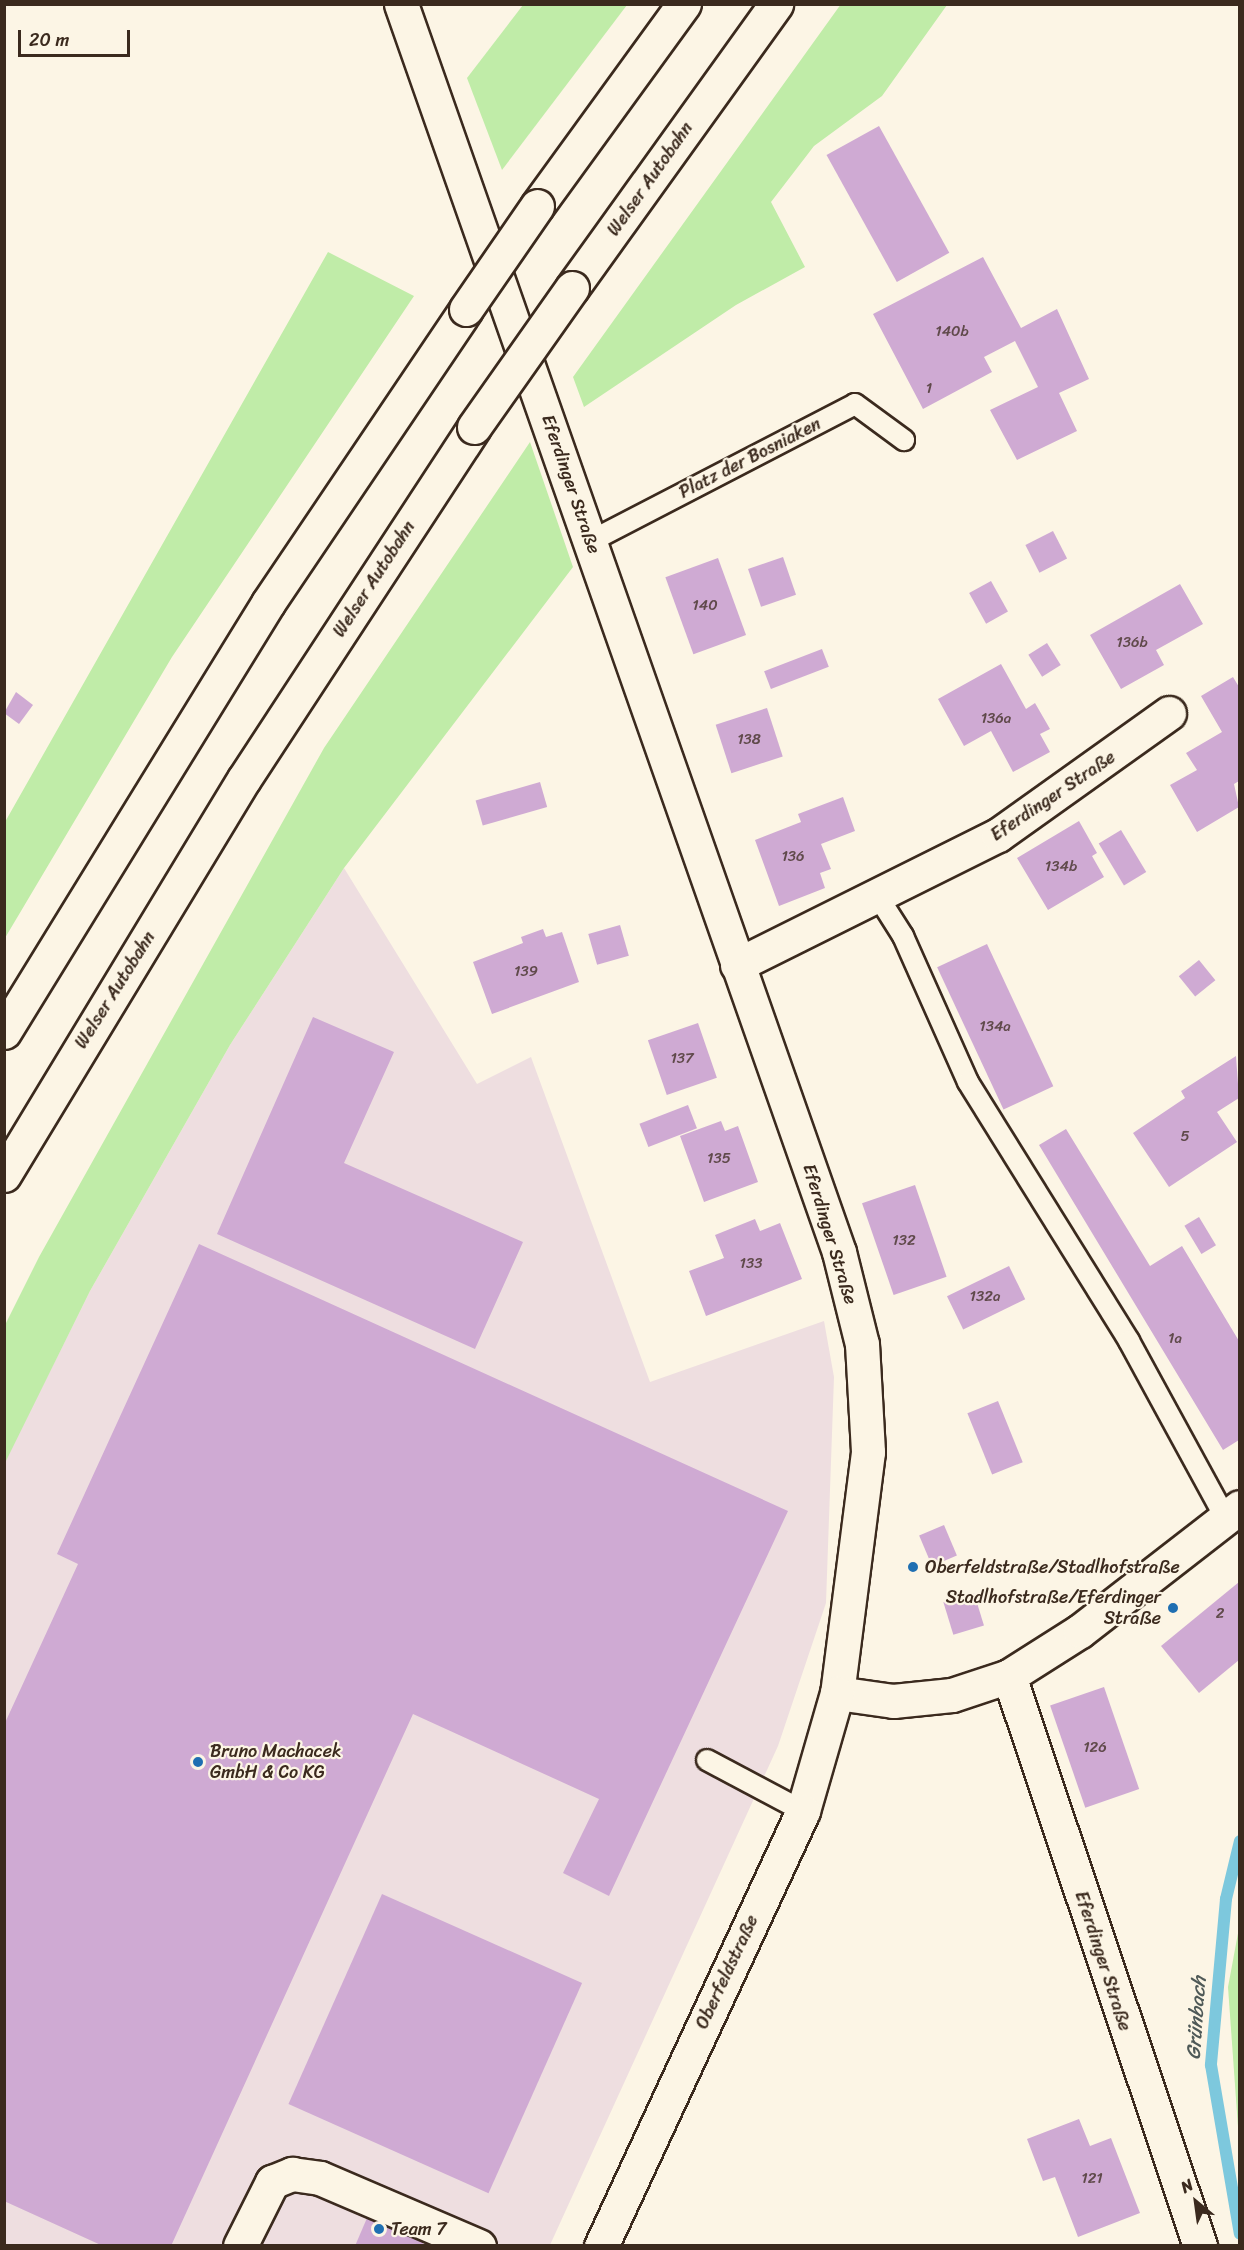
<!DOCTYPE html>
<meta charset="utf-8">
<style>
body{margin:0}
#map{position:relative;width:1244px;height:2250px;overflow:hidden;background:#fcf5e5;font-family:Sriracha,sans-serif}
div>[style]{position:absolute}
[style*='--x']{left:calc(var(--x)*1px);top:calc(var(--y)*1px);width:calc(var(--w)*1px);rotate:calc(var(--a)*1deg)}
.built>*{inset:0;background:#eedee0}
.green>*{inset:0;background:#c0eca8}
.stream>*{height:12px;margin:-6px;padding:0 6px;transform-origin:6px;border-radius:6px;background:#7dc8dd}
.building>*{inset:0;background:#cfaad3;transform-origin:0 0}
.roads{filter:drop-shadow(2px 0 #3b2a1e) drop-shadow(-2px 0 #3b2a1e) drop-shadow(0 2px #3b2a1e) drop-shadow(0 -2px #3b2a1e)}
.service>*{height:20px;margin:-10px;padding:0 10px;transform-origin:10px;border-radius:10px;background:#fcf5e5}
.minor>*{height:33px;margin:-16.5px;padding:0 16.5px;transform-origin:16.5px;border-radius:16.5px;background:#fcf5e5}
.tertiary>*{height:33px;margin:-16.5px;padding:0 16.5px;transform-origin:16.5px;border-radius:16.5px;background:#fcf5e5}
.secondary>*{height:33px;margin:-16.5px;padding:0 16.5px;transform-origin:16.5px;border-radius:16.5px;background:#fcf5e5}
.motorway>*{height:33px;margin:-16.5px;padding:0 16.5px;transform-origin:16.5px;border-radius:16.5px;background:#fcf5e5}
.bridges{filter:drop-shadow(2px 0 #3b2a1e) drop-shadow(-2px 0 #3b2a1e) drop-shadow(0 2px #3b2a1e) drop-shadow(0 -2px #3b2a1e)}
.motorway-bridge>*{height:33px;margin:-16.5px;padding:0 16.5px;transform-origin:16.5px;border-radius:16.5px;background:#fcf5e5}
.dots>*{width:16px;height:16px;translate:-50% -50%;box-sizing:border-box;border:3px solid #fcf5e5;border-radius:50%}
span{translate:-50% -50%;white-space:nowrap;text-align:center;line-height:1.15;-webkit-text-stroke:4.5px #fcf5e5;paint-order:stroke}
.number-label{font-size:15px;color:#604a4b}
.number-label span{-webkit-text-stroke-width:0}
.street-label{font-size:18px;color:#3b2a1e}
.poi-label{font-size:18px;color:#3b2a1e}
.left{translate:0 -50%;text-align:left}
.right{translate:-100% -50%;text-align:right}
.water-label{font-size:20px;color:#4f5957;font-style:italic}
.frame{position:absolute;inset:0;border:6px solid #3b2a1e;pointer-events:none}
.north{position:absolute;left:1166px;top:2172px;width:60px;height:60px;-webkit-text-stroke:4px #fcf5e5;paint-order:stroke;rotate:331deg;font-size:16px;font-weight:700;line-height:24px;text-align:center;color:#3b2a1e}
.north::after{content:'';display:block;margin:auto;width:21px;height:27px;background:#3b2a1e;clip-path:polygon(50% 0,100% 100%,50% 72%,0 100%)}
.scale{position:absolute;left:18px;top:30px;width:112px;height:27px;box-sizing:border-box;border:3px solid #3b2a1e;border-top:0;padding-left:8px;font-size:18px;line-height:21px;white-space:nowrap;color:#3b2a1e;-webkit-text-stroke:4px #fcf5e5;paint-order:stroke}
</style>
<div id="map">
<div class="built">
<i style="clip-path:polygon(344px 868px,477px 1084px,531px 1057px,650px 1382px,824px 1321px,834px 1377px,826px 1603px,778px 1746px,550px 2245px,5px 2245px,4px 1463px,90px 1291px,230px 1045px)"></i>
</div>
<div class="green">
<i style="clip-path:polygon(841px 4px,947px 5px,882px 96px,814px 146px,771px 202px,805px 267px,736px 305px,584px 407px,573px 377px)"></i>
<i style="clip-path:polygon(523px 5px,627px 5px,502px 170px,467px 78px)"></i>
<i style="clip-path:polygon(328px 252px,414px 296px,172px 657px,5px 938px,5px 822px)"></i>
<i style="clip-path:polygon(530px 442px,573px 567px,344px 868px,230px 1045px,90px 1291px,5px 1463px,5px 1325px,39px 1257px,324px 748px)"></i>
<i style="clip-path:polygon(1239px 1928px,1239px 2141px,1228px 1987px)"></i>
</div>
<div class="stream">
<i style="--x:1240;--y:1841;--w:60;--a:103.6"></i>
<i style="--x:1226;--y:1899;--w:167;--a:95.2"></i>
<i style="--x:1211;--y:2065;--w:171;--a:80.3"></i>
</div>
<div class="building">
<i style="left:879px;top:126px;width:145px;height:60px;rotate:61deg"></i>
<i style="clip-path:polygon(983px 257px,1021px 328px,1057px 309px,1089px 379px,1059px 393px,1077px 431px,1017px 460px,990px 410px,1038px 387px,1015px 341px,984px 357px,992px 372px,923px 409px,873px 314px)"></i>
<i style="left:1053px;top:531px;width:31px;height:31px;rotate:63deg"></i>
<i style="left:783px;top:557px;width:40px;height:37px;rotate:71deg"></i>
<i style="left:718px;top:558px;width:82px;height:56px;rotate:70deg"></i>
<i style="left:991px;top:581px;width:35px;height:25px;rotate:61deg"></i>
<i style="clip-path:polygon(1180px 584px,1203px 624px,1156px 650px,1164px 665px,1121px 689px,1090px 635px)"></i>
<i style="left:1047px;top:643px;width:26px;height:22px;rotate:58deg"></i>
<i style="left:822px;top:649px;width:19px;height:62px;rotate:69deg"></i>
<i style="clip-path:polygon(1001px 664px,1026px 709px,1035px 703px,1050px 729px,1040px 734px,1050px 752px,1013px 772px,991px 731px,964px 746px,938px 699px)"></i>
<i style="clip-path:polygon(1233px 677px,1239px 687px,1239px 781px,1234px 784px,1239px 807px,1197px 832px,1170px 785px,1197px 770px,1186px 753px,1222px 732px,1201px 696px)"></i>
<i style="clip-path:polygon(16px 692px,33px 705px,19px 724px,4px 713px)"></i>
<i style="left:767px;top:708px;width:51px;height:54px;rotate:72deg"></i>
<i style="left:540px;top:782px;width:26px;height:67px;rotate:74deg"></i>
<i style="clip-path:polygon(843px 797px,855px 831px,821px 844px,831px 869px,820px 873px,825px 888px,779px 906px,755px 840px,801px 822px,798px 814px)"></i>
<i style="clip-path:polygon(1079px 821px,1097px 853px,1092px 856px,1104px 877px,1048px 910px,1017px 858px)"></i>
<i style="left:1121px;top:830px;width:49px;height:26px;rotate:59deg"></i>
<i style="left:620px;top:925px;width:32px;height:33px;rotate:74deg"></i>
<i style="clip-path:polygon(543px 929px,546px 937px,562px 932px,579px 982px,492px 1014px,473px 962px,523px 943px,521px 937px)"></i>
<i style="left:987px;top:944px;width:157px;height:55px;rotate:65deg"></i>
<i style="left:1199px;top:960px;width:26px;height:26px;rotate:51deg"></i>
<i style="clip-path:polygon(313px 1017px,394px 1052px,344px 1163px,523px 1242px,475px 1349px,217px 1234px)"></i>
<i style="left:698px;top:1023px;width:58px;height:53px;rotate:71deg"></i>
<i style="clip-path:polygon(1236px 1056px,1239px 1098px,1217px 1112px,1237px 1142px,1169px 1187px,1133px 1133px,1185px 1098px,1181px 1091px)"></i>
<i style="left:688px;top:1105px;width:25px;height:52px;rotate:69deg"></i>
<i style="clip-path:polygon(721px 1121px,725px 1131px,738px 1126px,758px 1182px,704px 1202px,680px 1136px)"></i>
<i style="clip-path:polygon(1066px 1129px,1150px 1266px,1182px 1246px,1239px 1341px,1239px 1440px,1223px 1450px,1039px 1145px)"></i>
<i style="left:915px;top:1185px;width:97px;height:56px;rotate:71deg"></i>
<i style="left:1199px;top:1217px;width:33px;height:17px;rotate:59deg"></i>
<i style="clip-path:polygon(755px 1219px,760px 1231px,780px 1223px,802px 1279px,706px 1316px,689px 1271px,724px 1258px,715px 1235px)"></i>
<i style="clip-path:polygon(199px 1244px,788px 1511px,609px 1896px,563px 1873px,599px 1799px,413px 1714px,171px 2246px,103px 2246px,4px 2201px,4px 1725px,78px 1564px,57px 1554px)"></i>
<i style="left:1009px;top:1266px;width:37px;height:69px;rotate:64deg"></i>
<i style="left:998px;top:1401px;width:66px;height:33px;rotate:68deg"></i>
<i style="left:944px;top:1525px;width:33px;height:27px;rotate:67deg"></i>
<i style="clip-path:polygon(1239px 1582px,1239px 1660px,1199px 1693px,1161px 1646px)"></i>
<i style="left:974px;top:1593px;width:34px;height:32px;rotate:73deg"></i>
<i style="left:1104px;top:1687px;width:108px;height:57px;rotate:71deg"></i>
<i style="left:382px;top:1894px;width:219px;height:230px;rotate:24deg"></i>
<i style="clip-path:polygon(1079px 2119px,1090px 2146px,1111px 2138px,1140px 2213px,1078px 2237px,1055px 2177px,1043px 2181px,1027px 2139px)"></i>
<i style="clip-path:polygon(367px 2218px,424px 2241px,422px 2246px,355px 2246px)"></i>
</div>
<div class="roads">
<div class="service">
<i style="--x:591;--y:541;--w:297;--a:-27.4"></i>
<i style="--x:855;--y:404;--w:61;--a:36.3"></i>
<i style="--x:877;--y:895;--w:49;--a:57.6"></i>
<i style="--x:903;--y:936;--w:160;--a:66"></i>
<i style="--x:968;--y:1082;--w:305;--a:58.1"></i>
<i style="--x:1129;--y:1341;--w:200;--a:61.4"></i>
<i style="--x:707;--y:1760;--w:109;--a:28"></i>
</div>
<div class="minor">
<i style="--x:737;--y:965;--w:292;--a:-26.5"></i>
<i style="--x:998;--y:835;--w:210;--a:-35.5"></i>
<i style="--x:1009;--y:1676;--w:601;--a:71.47"></i>
<i style="--x:240;--y:2246;--w:72;--a:-63.4"></i>
<i style="--x:272;--y:2182;--w:22;--a:-22"></i>
<i style="--x:292;--y:2174;--w:28;--a:8"></i>
<i style="--x:320;--y:2178;--w:173;--a:23.2"></i>
</div>
<div class="tertiary">
<i style="--x:837;--y:1693;--w:57;--a:8.1"></i>
<i style="--x:893;--y:1701;--w:59;--a:-5.8"></i>
<i style="--x:952;--y:1695;--w:60;--a:-18.4"></i>
<i style="--x:1009;--y:1676;--w:84;--a:-32.4"></i>
<i style="--x:1080;--y:1631;--w:202;--a:-37.8"></i>
</div>
<div class="secondary">
<i style="--x:401;--y:4;--w:1323;--a:70.66"></i>
<i style="--x:839;--y:1252;--w:95;--a:76"></i>
<i style="--x:862;--y:1344;--w:108;--a:86.8"></i>
<i style="--x:868;--y:1452;--w:243;--a:97.3"></i>
<i style="--x:837;--y:1693;--w:123;--a:106.1"></i>
<i style="--x:803;--y:1811;--w:480;--a:114.9"></i>
</div>
<div class="motorway">
<i style="--x:537;--y:206;--w:250;--a:-54"></i>
<i style="--x:572;--y:288;--w:350;--a:-54.3"></i>
<i style="--x:4;--y:1032;--w:504;--a:-58.39"></i>
<i style="--x:268;--y:603;--w:354;--a:-56"></i>
<i style="--x:4;--y:1175;--w:463;--a:-58.8"></i>
<i style="--x:244;--y:779;--w:420;--a:-56.8"></i>
</div>
</div>
<div class="bridges">
<div class="motorway-bridge">
<i style="--x:466;--y:309;--w:125;--a:-55.4"></i>
<i style="--x:474;--y:427;--w:170;--a:-54.8"></i>
</div>
</div>
<div class="dots">
<i style="left:913px;top:1567px;background:#1f6fb2"></i>
<i style="left:1173px;top:1608px;background:#1f6fb2"></i>
<i style="left:198px;top:1762px;background:#1f6fb2"></i>
<i style="left:379px;top:2229px;background:#1f6fb2"></i>
</div>
<div class="number-label">
<span style="left:952px;top:332px">140b</span>
<span style="left:929px;top:389px">1</span>
<span style="left:705px;top:606px">140</span>
<span style="left:1132px;top:643px">136b</span>
<span style="left:996px;top:719px">136a</span>
<span style="left:749px;top:740px">138</span>
<span style="left:793px;top:857px">136</span>
<span style="left:1061px;top:867px">134b</span>
<span style="left:526px;top:972px">139</span>
<span style="left:995px;top:1027px">134a</span>
<span style="left:682px;top:1059px">137</span>
<span style="left:1185px;top:1137px">5</span>
<span style="left:719px;top:1159px">135</span>
<span style="left:904px;top:1241px">132</span>
<span style="left:751px;top:1264px">133</span>
<span style="left:985px;top:1297px">132a</span>
<span style="left:1175px;top:1339px">1a</span>
<span style="left:1220px;top:1614px">2</span>
<span style="left:1095px;top:1748px">126</span>
<span style="left:1092px;top:2179px">121</span>
</div>
<div class="street-label">
<span style="left:650px;top:179px;rotate:-55deg">Welser Autobahn</span>
<span style="left:750px;top:458px;rotate:-27deg">Platz der Bosniaken</span>
<span style="left:571px;top:484px;rotate:71deg">Eferdinger Straße</span>
<span style="left:374px;top:579px;rotate:-57deg">Welser Autobahn</span>
<span style="left:1053px;top:796px;rotate:-34deg">Eferdinger Straße</span>
<span style="left:115px;top:990px;rotate:-58deg">Welser Autobahn</span>
<span style="left:830px;top:1234px;rotate:73deg">Eferdinger Straße</span>
<span style="left:1103px;top:1961px;rotate:72deg">Eferdinger Straße</span>
<span style="left:727px;top:1972px;rotate:-65deg">Oberfeldstraße</span>
</div>
<div class="poi-label">
<span class="left" style="left:925px;top:1567px">Oberfeldstraße/Stadlhofstraße</span>
<span class="right" style="left:1161px;top:1608px">Stadlhofstraße/Eferdinger<br>Straße</span>
<span class="left" style="left:210px;top:1762px">Bruno Machacek<br>GmbH &amp; Co KG</span>
<span class="left" style="left:391px;top:2229px">Team 7</span>
</div>
<div class="water-label">
<span style="left:1196px;top:2018px;rotate:-86deg">Grünbach</span>
</div>
<div class="frame"></div>
<div class="north">N</div>
<div class="scale">20 m</div>
</div>
